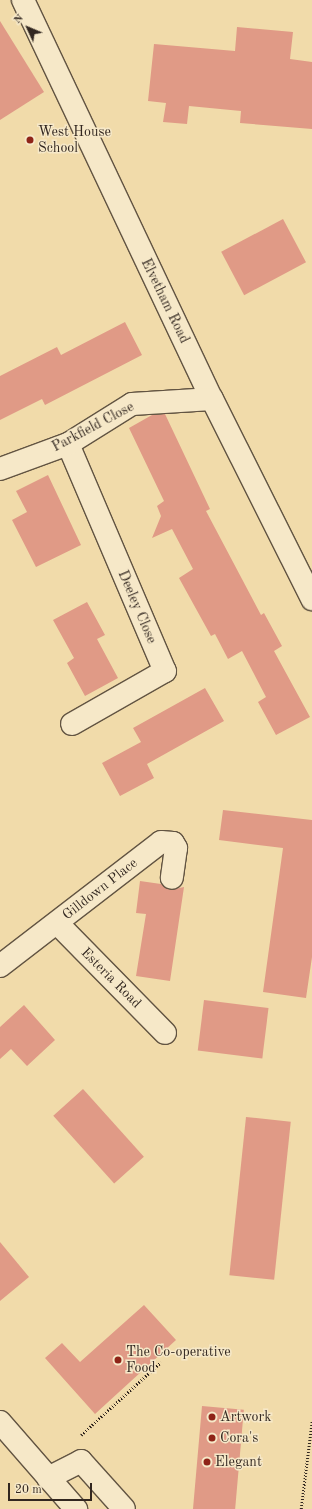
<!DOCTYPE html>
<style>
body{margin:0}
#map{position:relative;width:312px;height:1509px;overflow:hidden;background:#f1dbaa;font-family:"Old Standard TT",serif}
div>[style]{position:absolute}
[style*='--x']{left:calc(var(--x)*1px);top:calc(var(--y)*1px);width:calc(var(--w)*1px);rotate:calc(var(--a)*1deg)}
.building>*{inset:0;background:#e09a86;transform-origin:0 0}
.path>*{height:2.5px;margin-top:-1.25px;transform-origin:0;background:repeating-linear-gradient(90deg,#322720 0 1px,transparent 0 3px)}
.roads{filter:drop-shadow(1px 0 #625442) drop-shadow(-1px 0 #625442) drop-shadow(0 1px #625442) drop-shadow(0 -1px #625442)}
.minor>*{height:22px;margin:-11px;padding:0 11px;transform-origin:11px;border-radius:11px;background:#f6e8c8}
.tertiary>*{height:22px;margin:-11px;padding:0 11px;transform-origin:11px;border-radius:11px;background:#f6e8c8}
.dots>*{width:11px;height:11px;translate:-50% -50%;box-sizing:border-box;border:2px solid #f6e8c8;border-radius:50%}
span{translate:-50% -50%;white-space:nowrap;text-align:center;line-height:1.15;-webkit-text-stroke:3px #f6e8c8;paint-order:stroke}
.poi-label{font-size:14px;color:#322720}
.left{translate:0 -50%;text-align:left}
.street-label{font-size:14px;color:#322720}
.north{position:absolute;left:8px;top:8px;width:40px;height:40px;-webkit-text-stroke:3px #f6e8c8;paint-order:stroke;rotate:314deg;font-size:11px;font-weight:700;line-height:16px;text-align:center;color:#322720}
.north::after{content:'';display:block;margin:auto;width:14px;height:18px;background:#322720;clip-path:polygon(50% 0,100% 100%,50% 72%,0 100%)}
.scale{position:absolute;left:8px;top:1483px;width:84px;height:18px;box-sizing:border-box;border:2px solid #322720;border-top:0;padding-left:5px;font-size:12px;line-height:14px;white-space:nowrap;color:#322720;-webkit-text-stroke:3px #f6e8c8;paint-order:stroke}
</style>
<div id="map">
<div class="building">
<i style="clip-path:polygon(0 21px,44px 92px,0 120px)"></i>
<i style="clip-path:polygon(237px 27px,293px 32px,290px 59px,312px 62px,312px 129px,240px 123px,241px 111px,189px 106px,187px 124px,163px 122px,166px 103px,148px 101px,154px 44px,235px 51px)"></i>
<i style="left:283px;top:219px;width:49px;height:70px;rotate:62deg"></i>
<i style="clip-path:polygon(125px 322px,142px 355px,45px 405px,42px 399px,0 420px,0 376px,57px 347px,61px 355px)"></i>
<i style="clip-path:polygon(165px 414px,210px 509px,206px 511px,261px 615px,264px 613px,282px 646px,274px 651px,310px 717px,276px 735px,258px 702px,266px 697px,242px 651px,228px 659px,215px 634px,211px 636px,179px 578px,193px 569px,172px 529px,152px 538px,161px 516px,157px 506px,164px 501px,129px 428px,152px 415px)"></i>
<i style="clip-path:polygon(48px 475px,81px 545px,36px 567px,12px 520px,27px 512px,16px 491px)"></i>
<i style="clip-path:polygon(87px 602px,105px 635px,97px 639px,118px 678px,85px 696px,67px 663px,74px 658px,53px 620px)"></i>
<i style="clip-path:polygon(205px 688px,224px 721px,147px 764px,154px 778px,120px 796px,102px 763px,141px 742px,133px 728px)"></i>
<i style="clip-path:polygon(223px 810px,312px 820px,312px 957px,306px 998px,263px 992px,283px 848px,219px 840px)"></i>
<i style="clip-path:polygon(140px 881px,161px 884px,170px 890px,184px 887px,170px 981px,136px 976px,146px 914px,136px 913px)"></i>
<i style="left:204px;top:1000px;width:65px;height:51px;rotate:7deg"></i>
<i style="clip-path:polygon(24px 1005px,55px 1040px,27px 1066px,11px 1049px,0 1059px,0 1027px)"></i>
<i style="left:83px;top:1089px;width:91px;height:40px;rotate:48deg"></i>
<i style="left:246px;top:1117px;width:45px;height:159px;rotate:6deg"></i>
<i style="clip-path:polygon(0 1242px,29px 1277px,0 1301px)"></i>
<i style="clip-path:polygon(144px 1305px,176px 1340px,95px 1414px,45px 1358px,62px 1343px,80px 1362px)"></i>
<i style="left:202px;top:1406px;width:42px;height:104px;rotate:5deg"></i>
</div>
<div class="path">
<i style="--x:81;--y:1435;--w:108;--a:-42.4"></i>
<i style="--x:301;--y:1509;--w:89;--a:-82.9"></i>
</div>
<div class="roads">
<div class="minor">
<i style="--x:23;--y:0;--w:441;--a:64.7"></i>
<i style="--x:212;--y:399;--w:224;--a:63.4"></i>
<i style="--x:68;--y:444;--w:247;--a:66.9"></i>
<i style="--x:165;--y:671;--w:107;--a:150.3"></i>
<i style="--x:0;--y:469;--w:72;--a:-20.2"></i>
<i style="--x:68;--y:444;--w:75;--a:-32"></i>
<i style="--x:132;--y:404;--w:80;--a:-3.6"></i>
<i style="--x:57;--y:923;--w:154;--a:45.5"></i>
<i style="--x:0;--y:966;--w:203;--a:-37.6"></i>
<i style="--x:161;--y:842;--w:12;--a:5"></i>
<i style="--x:173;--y:843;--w:6;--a:59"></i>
<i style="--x:176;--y:848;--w:30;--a:98"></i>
<i style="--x:48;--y:1478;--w:37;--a:-27"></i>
<i style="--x:81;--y:1461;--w:64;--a:48.1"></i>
</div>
<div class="tertiary">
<i style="--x:0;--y:1422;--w:116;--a:48.9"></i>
</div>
</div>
<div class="dots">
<i style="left:30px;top:140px;background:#8f2418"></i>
<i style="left:118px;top:1360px;background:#8f2418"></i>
<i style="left:212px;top:1417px;background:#8f2418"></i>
<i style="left:212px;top:1438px;background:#8f2418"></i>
<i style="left:207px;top:1462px;background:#8f2418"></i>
</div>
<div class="poi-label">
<span class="left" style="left:38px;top:140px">West House<br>School</span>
<span class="left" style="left:126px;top:1360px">The Co-operative<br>Food</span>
<span class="left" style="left:220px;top:1417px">Artwork</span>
<span class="left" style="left:220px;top:1438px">Cora's</span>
<span class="left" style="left:215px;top:1462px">Elegant</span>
</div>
<div class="street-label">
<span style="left:165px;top:301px;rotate:64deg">Elvetham Road</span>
<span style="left:93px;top:427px;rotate:-28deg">Parkfield Close</span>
<span style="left:137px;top:607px;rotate:67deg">Deeley Close</span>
<span style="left:100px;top:889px;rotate:-38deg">Gilldown Place</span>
<span style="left:111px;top:978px;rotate:45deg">Esteria Road</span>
</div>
<div class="north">N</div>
<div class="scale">20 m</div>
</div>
